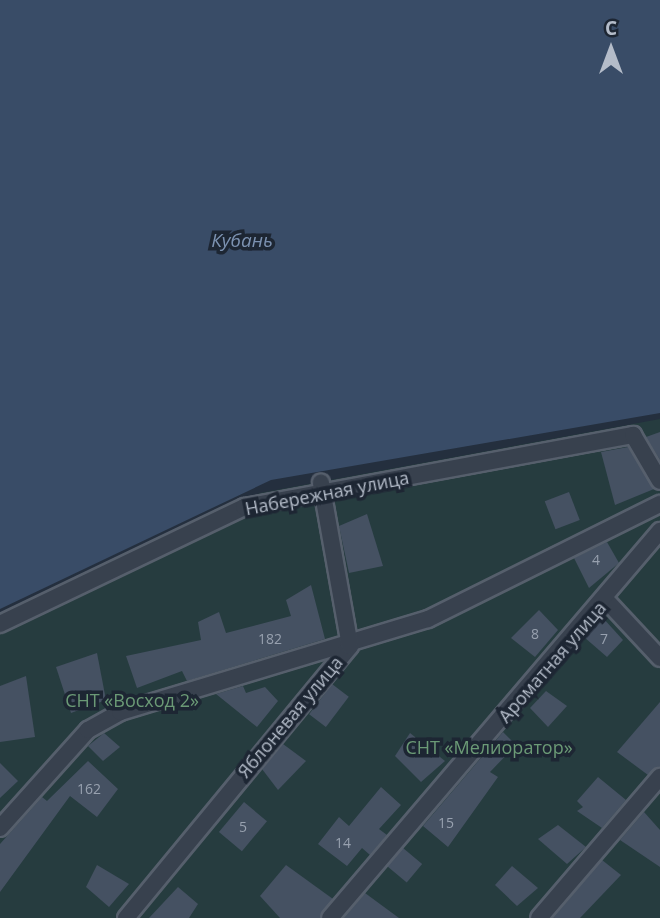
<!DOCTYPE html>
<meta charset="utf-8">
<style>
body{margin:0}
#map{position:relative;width:660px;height:918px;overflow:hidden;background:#242f3e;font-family:"Open Sans",sans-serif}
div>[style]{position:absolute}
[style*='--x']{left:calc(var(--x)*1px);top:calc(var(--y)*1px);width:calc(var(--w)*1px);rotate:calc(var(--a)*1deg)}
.green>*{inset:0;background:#263c3f}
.water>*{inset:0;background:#394c67}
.building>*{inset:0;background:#455162;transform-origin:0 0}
.roads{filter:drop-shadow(2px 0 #565f6c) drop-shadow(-2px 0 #565f6c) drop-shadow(0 2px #565f6c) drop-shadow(0 -2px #565f6c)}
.street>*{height:16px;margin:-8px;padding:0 8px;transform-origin:8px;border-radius:8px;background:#38414e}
span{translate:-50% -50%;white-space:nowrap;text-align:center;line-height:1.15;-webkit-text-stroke:7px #1d2633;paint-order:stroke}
.number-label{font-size:14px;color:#98a1af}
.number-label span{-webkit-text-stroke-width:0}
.street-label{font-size:18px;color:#b4bcc9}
.park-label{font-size:18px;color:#6b9a76}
.water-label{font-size:19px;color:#7c92b1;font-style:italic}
.north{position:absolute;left:576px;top:14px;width:70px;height:70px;-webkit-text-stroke:5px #1d2633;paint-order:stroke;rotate:0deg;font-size:19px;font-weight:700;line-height:28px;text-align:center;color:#b4bcc9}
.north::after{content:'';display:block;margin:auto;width:24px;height:32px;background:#b4bcc9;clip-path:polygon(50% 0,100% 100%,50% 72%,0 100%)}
</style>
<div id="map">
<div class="green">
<i style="clip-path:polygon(660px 419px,660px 918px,0 918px,0 615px,260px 493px)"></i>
</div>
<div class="water">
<i style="clip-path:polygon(0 0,660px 0,660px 413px,271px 480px,0 609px)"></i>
</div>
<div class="building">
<i style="clip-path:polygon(660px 432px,660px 460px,646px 437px)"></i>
<i style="clip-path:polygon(628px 447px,654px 489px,615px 505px,601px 452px)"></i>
<i style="left:569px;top:492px;width:30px;height:26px;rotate:69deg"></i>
<i style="clip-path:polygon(367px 514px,383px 566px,349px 573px,339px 526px)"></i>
<i style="clip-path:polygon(607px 542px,619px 563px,589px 588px,574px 558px)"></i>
<i style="clip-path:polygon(311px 585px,325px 639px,187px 681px,182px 671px,137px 688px,126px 656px,201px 640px,198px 622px,219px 612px,226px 633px,291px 616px,286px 600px)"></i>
<i style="clip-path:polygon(539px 610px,558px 630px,535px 657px,511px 638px)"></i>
<i style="clip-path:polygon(603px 618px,623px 640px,607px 657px,584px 637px)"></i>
<i style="clip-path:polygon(97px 653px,106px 700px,71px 713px,56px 667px)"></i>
<i style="clip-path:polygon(26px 676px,35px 737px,0 742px,0 686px)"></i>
<i style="left:332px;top:684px;width:21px;height:38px;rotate:37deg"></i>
<i style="clip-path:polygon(243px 686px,246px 693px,265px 687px,278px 701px,257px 727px,216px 694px)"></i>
<i style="clip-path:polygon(546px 691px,567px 706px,548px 727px,530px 708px)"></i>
<i style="clip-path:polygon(660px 702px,660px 767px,648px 775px,617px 752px)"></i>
<i style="clip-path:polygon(503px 732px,516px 745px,490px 772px,498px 777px,448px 847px,423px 826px)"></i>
<i style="clip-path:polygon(104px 733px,120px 747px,103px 761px,88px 746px)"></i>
<i style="clip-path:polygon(410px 733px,445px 761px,421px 782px,395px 756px)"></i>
<i style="clip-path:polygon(283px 744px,306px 761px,278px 790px,262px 769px)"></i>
<i style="clip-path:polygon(88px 761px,118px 789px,97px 817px,70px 796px,0 892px,0 844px,42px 797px,47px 801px)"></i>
<i style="clip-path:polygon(0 763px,18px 781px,0 798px)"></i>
<i style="clip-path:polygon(598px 777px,626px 800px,602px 828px,577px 811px,583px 807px,577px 801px)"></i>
<i style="clip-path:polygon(381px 787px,401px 805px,379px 829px,387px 835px,370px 855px,362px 848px,347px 866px,318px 844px,339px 817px,349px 826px)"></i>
<i style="left:244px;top:802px;width:30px;height:39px;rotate:40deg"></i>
<i style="clip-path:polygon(644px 812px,660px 830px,660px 867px,620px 840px)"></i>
<i style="clip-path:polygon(558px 825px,586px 847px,567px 864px,538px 839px)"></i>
<i style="left:403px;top:848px;width:25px;height:24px;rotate:40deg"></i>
<i style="clip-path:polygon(602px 860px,621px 875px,580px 918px,553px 918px)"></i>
<i style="clip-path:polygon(97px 865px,129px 884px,109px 907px,86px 887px)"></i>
<i style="clip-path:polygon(286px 865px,333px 899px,320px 918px,280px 918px,260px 896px)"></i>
<i style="clip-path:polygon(512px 866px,538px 888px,517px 906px,495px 885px)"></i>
<i style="clip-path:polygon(178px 887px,198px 904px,189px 918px,149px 918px)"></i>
<i style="clip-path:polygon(365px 893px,399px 918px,344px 918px)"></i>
</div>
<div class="roads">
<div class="street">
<i style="--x:606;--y:600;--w:79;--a:47"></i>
<i style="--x:0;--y:624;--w:271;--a:-25.6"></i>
<i style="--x:244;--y:507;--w:396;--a:-10.5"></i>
<i style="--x:633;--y:435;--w:53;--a:59.6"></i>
<i style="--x:0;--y:828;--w:132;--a:-48.1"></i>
<i style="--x:88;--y:730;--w:37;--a:-29"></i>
<i style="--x:120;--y:712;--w:322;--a:-16.8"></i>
<i style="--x:428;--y:619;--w:259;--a:-26.4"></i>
<i style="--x:126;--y:918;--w:352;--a:-50.5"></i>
<i style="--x:350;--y:646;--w:166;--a:-100.1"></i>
<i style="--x:330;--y:918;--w:509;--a:-49.55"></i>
<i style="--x:539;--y:918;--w:186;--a:-49.4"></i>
</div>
</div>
<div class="number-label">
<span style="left:596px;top:560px">4</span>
<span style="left:535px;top:634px">8</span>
<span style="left:270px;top:639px">182</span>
<span style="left:604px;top:639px">7</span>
<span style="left:89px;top:789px">162</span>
<span style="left:446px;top:823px">15</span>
<span style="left:243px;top:827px">5</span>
<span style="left:343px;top:843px">14</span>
</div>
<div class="street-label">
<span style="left:327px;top:493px;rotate:-11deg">Набережная улица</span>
<span style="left:552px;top:662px;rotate:-49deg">Ароматная улица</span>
<span style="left:290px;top:717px;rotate:-50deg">Яблоневая улица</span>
</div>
<div class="park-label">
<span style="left:132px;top:700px">СНТ «Восход 2»</span>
<span style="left:489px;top:747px">СНТ «Мелиоратор»</span>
</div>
<div class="water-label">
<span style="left:242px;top:241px">Кубань</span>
</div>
<div class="north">С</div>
</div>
